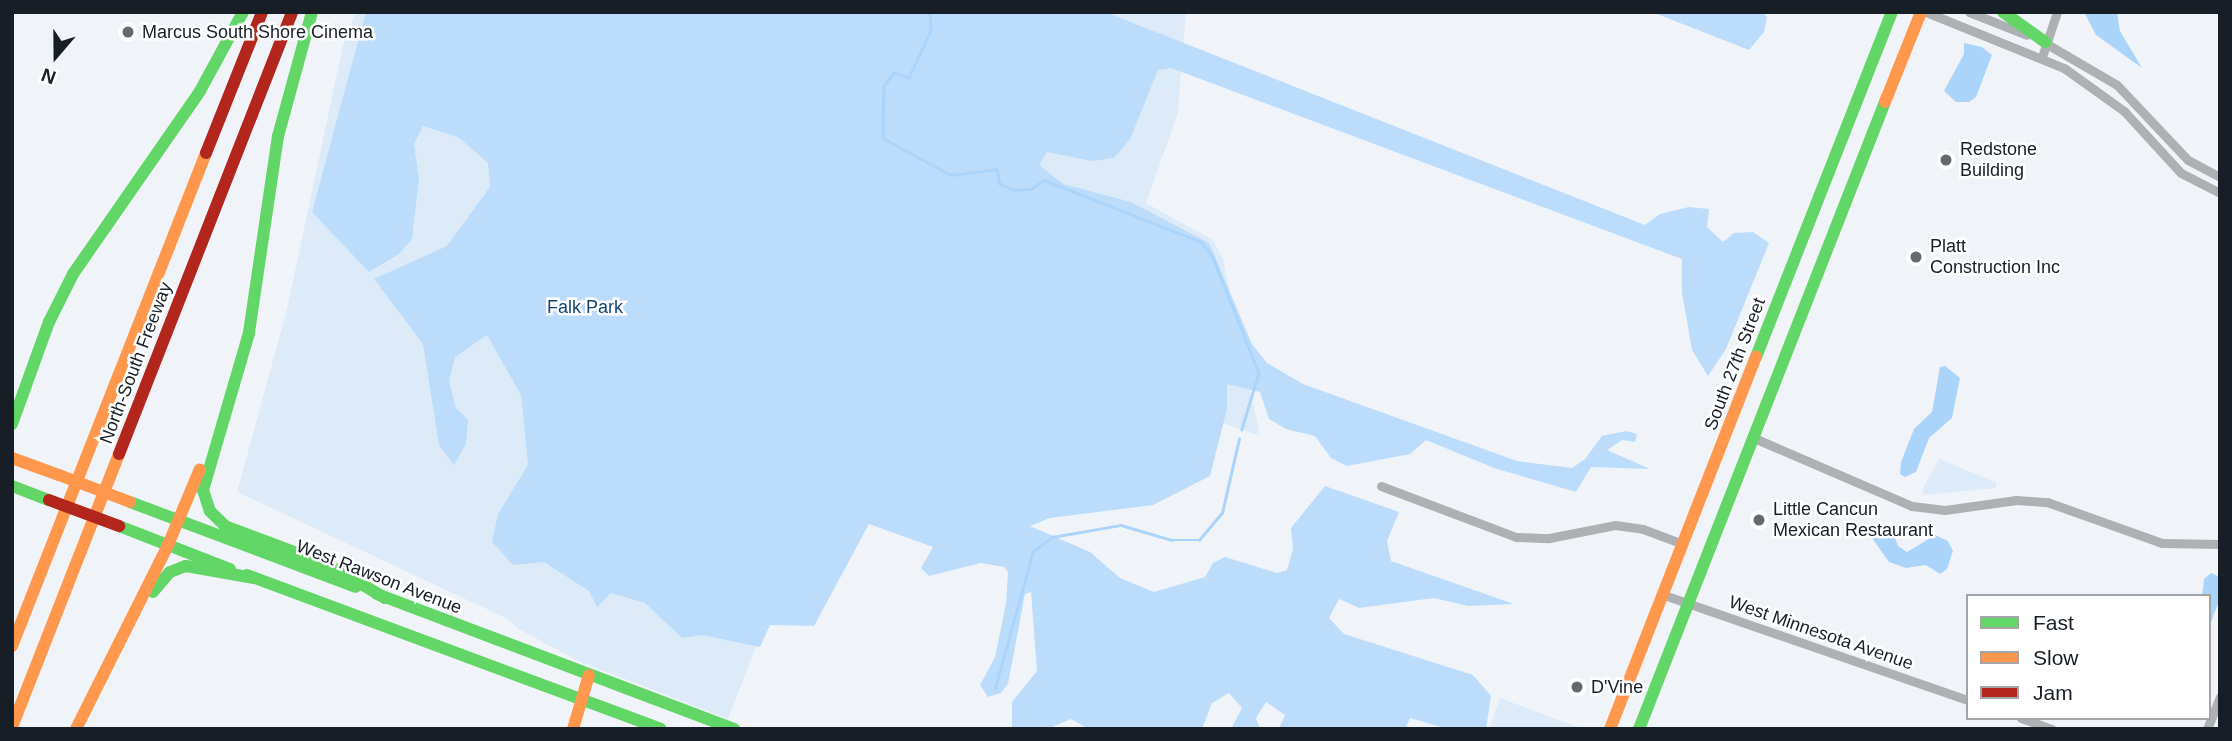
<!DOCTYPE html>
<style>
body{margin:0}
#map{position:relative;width:2232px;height:741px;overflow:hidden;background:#f0f4f8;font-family:Helvetica,sans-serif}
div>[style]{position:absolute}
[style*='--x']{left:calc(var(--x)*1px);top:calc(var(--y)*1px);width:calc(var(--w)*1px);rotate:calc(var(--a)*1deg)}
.green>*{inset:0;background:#ddebf8}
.forest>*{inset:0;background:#bcdcfc}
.water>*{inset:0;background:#abd4fa}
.stream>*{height:2.5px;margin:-1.25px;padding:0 1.25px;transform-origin:1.25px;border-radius:1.25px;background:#abd4fa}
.street>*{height:9px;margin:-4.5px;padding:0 4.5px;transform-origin:4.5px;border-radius:4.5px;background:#aeb1b4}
.fast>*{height:12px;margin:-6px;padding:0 6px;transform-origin:6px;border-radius:6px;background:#63d668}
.slow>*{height:12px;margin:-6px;padding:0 6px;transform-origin:6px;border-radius:6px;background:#ff974d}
.jam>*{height:12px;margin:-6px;padding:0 6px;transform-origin:6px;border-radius:6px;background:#b3261e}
.slow-bridge>*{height:12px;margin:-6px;padding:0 6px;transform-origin:6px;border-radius:6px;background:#ff974d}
.jam-bridge>*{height:12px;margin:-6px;padding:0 6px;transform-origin:6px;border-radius:6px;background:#b3261e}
.dots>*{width:19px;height:19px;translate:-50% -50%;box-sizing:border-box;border:4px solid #fff;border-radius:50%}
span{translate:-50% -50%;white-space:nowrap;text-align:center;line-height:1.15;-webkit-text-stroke:5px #fff;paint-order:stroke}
.poi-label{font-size:18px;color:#171e25}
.left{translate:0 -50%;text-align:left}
.park-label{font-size:18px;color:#124670}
.street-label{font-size:18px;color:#171e25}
.frame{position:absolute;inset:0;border:14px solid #171e25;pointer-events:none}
.legend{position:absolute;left:1966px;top:594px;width:245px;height:126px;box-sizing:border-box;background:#fff;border:2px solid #a2a5a8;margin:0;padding:9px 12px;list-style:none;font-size:21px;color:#171e25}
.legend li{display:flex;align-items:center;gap:14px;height:35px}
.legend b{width:35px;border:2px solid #a2a5a8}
.north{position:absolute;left:21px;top:21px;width:70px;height:70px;-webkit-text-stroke:5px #fff;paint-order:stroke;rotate:200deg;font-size:19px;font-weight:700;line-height:28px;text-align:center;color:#171e25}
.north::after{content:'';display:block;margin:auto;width:24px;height:32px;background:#171e25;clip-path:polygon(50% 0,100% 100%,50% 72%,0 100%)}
</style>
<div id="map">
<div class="green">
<i style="clip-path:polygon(356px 12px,1186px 12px,1178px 113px,1146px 203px,1213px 240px,1223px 259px,1260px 436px,1036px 358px,816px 491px,728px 719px,576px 660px,517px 628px,508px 619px,237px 492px,287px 309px,343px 45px)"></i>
<i style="clip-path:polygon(1939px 459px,1996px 482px,1996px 488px,1924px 495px,1922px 490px)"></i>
<i style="clip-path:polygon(1500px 698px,1583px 729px,1489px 729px)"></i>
</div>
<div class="forest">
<i style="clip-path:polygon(366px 12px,1105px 12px,1645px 225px,1660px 214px,1689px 207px,1709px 209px,1707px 227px,1723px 242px,1734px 233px,1753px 232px,1769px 243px,1726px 349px,1708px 376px,1692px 350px,1682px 293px,1682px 259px,1171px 68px,1158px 70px,1130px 139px,1114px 158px,1092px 161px,1047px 152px,1039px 165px,1063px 184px,1131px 202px,1209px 243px,1252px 344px,1267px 363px,1303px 384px,1517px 461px,1572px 468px,1585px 459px,1602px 436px,1626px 431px,1637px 434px,1635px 442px,1622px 440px,1607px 450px,1650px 469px,1591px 467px,1576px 492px,1494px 468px,1426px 440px,1410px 454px,1347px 466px,1331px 458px,1315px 436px,1286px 429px,1269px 419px,1260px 392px,1227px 384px,1227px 409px,1210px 476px,1153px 505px,1050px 518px,1030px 526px,1090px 552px,1120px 578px,1154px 592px,1205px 577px,1213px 563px,1225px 557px,1277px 573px,1287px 570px,1293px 549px,1291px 528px,1325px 486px,1399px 512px,1387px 541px,1391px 561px,1514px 604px,1468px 606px,1434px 598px,1359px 608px,1339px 599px,1329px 618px,1344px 634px,1473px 675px,1491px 696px,1486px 729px,1448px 729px,1410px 718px,1405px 729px,1279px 729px,1285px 715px,1266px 702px,1256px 718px,1260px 729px,1231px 729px,1242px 708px,1229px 693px,1212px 703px,1202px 729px,1089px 729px,1071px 719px,1047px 729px,1012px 729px,1012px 702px,1037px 671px,1031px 592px,1025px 594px,1008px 684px,1001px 693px,988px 697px,980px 685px,995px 657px,1006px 604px,1008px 572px,1004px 567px,981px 563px,929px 576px,921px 568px,933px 547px,869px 524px,814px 626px,770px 625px,760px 647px,702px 635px,682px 638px,645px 603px,611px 593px,597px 607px,589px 591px,544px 562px,513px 565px,492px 542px,498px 514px,528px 465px,521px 395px,487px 335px,455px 357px,449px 381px,456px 408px,468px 420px,466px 444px,454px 465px,439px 445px,423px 344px,374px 279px,447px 246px,490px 187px,488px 163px,458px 137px,423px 126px,414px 144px,419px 179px,412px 239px,399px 254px,369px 272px,312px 212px)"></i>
<i style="clip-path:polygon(1652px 12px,1762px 12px,1767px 17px,1764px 32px,1749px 50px)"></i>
</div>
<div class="water">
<i style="clip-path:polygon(2084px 12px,2117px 12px,2120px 31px,2142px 68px,2096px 35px)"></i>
<i style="clip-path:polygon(1964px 43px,1982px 47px,1992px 55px,1976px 97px,1969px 102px,1956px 102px,1944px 91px,1964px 54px)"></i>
<i style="clip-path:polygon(1945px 366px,1960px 378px,1952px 418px,1929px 438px,1916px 472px,1905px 477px,1900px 474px,1901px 462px,1914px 429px,1932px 412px,1940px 367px)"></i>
<i style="clip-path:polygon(1876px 524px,1891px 527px,1898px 546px,1907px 552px,1935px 535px,1948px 541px,1953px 551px,1947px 569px,1940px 574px,1926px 565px,1906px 568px,1889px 562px,1872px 538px)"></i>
<i style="clip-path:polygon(2211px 573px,2220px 577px,2220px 598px,2209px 628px,2209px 596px,2202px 596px,2204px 579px)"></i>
</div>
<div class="stream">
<i style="--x:930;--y:12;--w:19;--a:87"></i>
<i style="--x:931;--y:31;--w:52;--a:115.1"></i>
<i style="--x:909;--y:78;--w:16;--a:-162"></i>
<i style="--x:894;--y:73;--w:16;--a:128"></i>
<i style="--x:884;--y:86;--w:52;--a:91.1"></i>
<i style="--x:883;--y:138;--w:77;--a:28.6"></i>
<i style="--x:951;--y:175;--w:46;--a:-7.4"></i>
<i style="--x:997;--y:169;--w:15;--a:79"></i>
<i style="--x:1000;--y:184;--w:16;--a:22"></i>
<i style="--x:1015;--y:190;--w:16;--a:-4"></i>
<i style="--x:1031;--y:189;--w:16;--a:-35"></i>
<i style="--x:1044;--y:180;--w:169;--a:21.5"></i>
<i style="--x:1201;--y:242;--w:17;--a:50"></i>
<i style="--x:1212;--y:255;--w:127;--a:68.3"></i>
<i style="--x:1259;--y:373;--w:59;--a:106.9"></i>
<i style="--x:995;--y:688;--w:142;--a:-74.5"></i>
<i style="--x:1033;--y:551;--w:24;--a:-36"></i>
<i style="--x:1052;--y:537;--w:70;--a:-9.9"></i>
<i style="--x:1121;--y:525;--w:53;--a:16.4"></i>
<i style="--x:1172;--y:540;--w:27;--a:0"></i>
<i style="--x:1199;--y:540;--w:35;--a:-50"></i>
<i style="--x:1222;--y:513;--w:76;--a:-77.1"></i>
</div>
<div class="street">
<i style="--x:1926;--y:12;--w:149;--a:22.1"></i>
<i style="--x:2064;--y:68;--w:74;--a:35.6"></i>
<i style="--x:2124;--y:111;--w:84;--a:47.4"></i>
<i style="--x:2181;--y:173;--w:44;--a:27.1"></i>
<i style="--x:1969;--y:12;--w:62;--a:21.6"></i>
<i style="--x:2040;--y:40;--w:89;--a:30.3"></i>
<i style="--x:2117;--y:85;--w:103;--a:46.6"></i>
<i style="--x:2188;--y:160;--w:36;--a:28"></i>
<i style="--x:2042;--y:57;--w:47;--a:-71.6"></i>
<i style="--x:1754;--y:438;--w:172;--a:23.3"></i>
<i style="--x:1912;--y:506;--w:33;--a:7"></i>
<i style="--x:1945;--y:510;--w:72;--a:-8"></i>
<i style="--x:2016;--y:500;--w:31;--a:4"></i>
<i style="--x:2047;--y:502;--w:122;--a:19.6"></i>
<i style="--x:2162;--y:543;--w:58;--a:1"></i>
<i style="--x:1381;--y:486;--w:144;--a:20.7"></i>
<i style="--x:1516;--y:537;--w:33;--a:2"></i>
<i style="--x:1549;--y:538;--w:67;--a:-11.1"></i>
<i style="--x:1615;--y:525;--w:28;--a:8"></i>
<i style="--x:1643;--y:529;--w:43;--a:20.6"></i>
<i style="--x:1664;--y:595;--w:322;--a:19.1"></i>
<i style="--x:2021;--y:718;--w:33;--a:20"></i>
<i style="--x:2207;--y:729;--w:35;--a:-68"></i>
</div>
<div class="fast">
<i style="--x:312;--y:12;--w:129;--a:105.3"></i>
<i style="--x:278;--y:136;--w:199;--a:98.4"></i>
<i style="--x:249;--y:333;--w:164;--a:106.3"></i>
<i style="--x:203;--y:490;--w:22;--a:72"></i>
<i style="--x:210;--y:511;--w:21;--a:45"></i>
<i style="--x:225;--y:526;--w:111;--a:20.6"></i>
<i style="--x:329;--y:565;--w:65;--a:30.5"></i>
<i style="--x:2003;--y:12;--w:52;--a:35.5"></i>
<i style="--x:1756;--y:357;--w:371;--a:-68.5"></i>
<i style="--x:12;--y:424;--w:109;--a:-70.1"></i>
<i style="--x:49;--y:322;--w:54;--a:-63.4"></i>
<i style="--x:73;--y:274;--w:223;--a:-55.2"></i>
<i style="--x:200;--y:91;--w:90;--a:-61.4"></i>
<i style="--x:12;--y:486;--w:40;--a:21"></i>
<i style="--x:130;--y:502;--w:241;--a:20.6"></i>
<i style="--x:119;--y:526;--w:119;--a:21.2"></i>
<i style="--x:247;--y:575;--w:441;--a:20.4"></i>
<i style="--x:153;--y:592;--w:26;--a:-50"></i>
<i style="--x:170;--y:572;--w:17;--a:-21"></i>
<i style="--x:186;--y:566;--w:69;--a:10"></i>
<i style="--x:377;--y:594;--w:382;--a:20.7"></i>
<i style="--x:1639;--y:729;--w:674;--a:-68.58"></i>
</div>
<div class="slow">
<i style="--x:1885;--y:102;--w:97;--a:-68.2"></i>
<i style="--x:12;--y:458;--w:50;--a:19.9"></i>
<i style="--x:12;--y:646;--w:530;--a:-68.52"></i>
<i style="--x:12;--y:727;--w:293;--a:-68.6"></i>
<i style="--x:76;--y:729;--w:206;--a:-63.4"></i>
<i style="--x:168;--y:545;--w:82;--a:-67.2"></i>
<i style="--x:573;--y:729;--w:56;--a:-73.5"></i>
<i style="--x:1610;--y:729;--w:400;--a:-68.6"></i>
</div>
<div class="jam">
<i style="--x:206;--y:153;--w:152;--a:-68.3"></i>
<i style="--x:119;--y:454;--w:475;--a:-68.6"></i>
</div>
<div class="slow-bridge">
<i style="--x:59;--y:475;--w:76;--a:20.8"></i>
</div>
<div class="jam-bridge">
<i style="--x:49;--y:500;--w:75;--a:20.4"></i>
</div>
<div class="dots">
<i style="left:128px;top:32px;background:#63696f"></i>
<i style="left:1946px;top:160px;background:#63696f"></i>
<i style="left:1916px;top:257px;background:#63696f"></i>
<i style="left:1759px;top:520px;background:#63696f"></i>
<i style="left:1577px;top:687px;background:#63696f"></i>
</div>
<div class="poi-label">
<span class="left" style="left:142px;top:32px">Marcus South Shore Cinema</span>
<span class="left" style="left:1960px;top:160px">Redstone<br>Building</span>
<span class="left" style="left:1930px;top:257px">Platt<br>Construction Inc</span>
<span class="left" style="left:1773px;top:520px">Little Cancun<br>Mexican Restaurant</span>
<span class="left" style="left:1591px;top:687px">D'Vine</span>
</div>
<div class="park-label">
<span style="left:585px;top:307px">Falk Park</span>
</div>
<div class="street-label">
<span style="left:136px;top:363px;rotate:-69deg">North-South Freeway</span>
<span style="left:1735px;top:364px;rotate:-69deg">South 27th Street</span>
<span style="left:379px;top:577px;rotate:21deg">West Rawson Avenue</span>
<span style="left:1821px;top:633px;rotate:19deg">West Minnesota Avenue</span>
</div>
<div class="frame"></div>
<ul class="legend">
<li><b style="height:9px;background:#63d668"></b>Fast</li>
<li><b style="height:9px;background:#ff974d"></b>Slow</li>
<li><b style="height:9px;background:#b3261e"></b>Jam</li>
</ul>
<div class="north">N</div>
</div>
